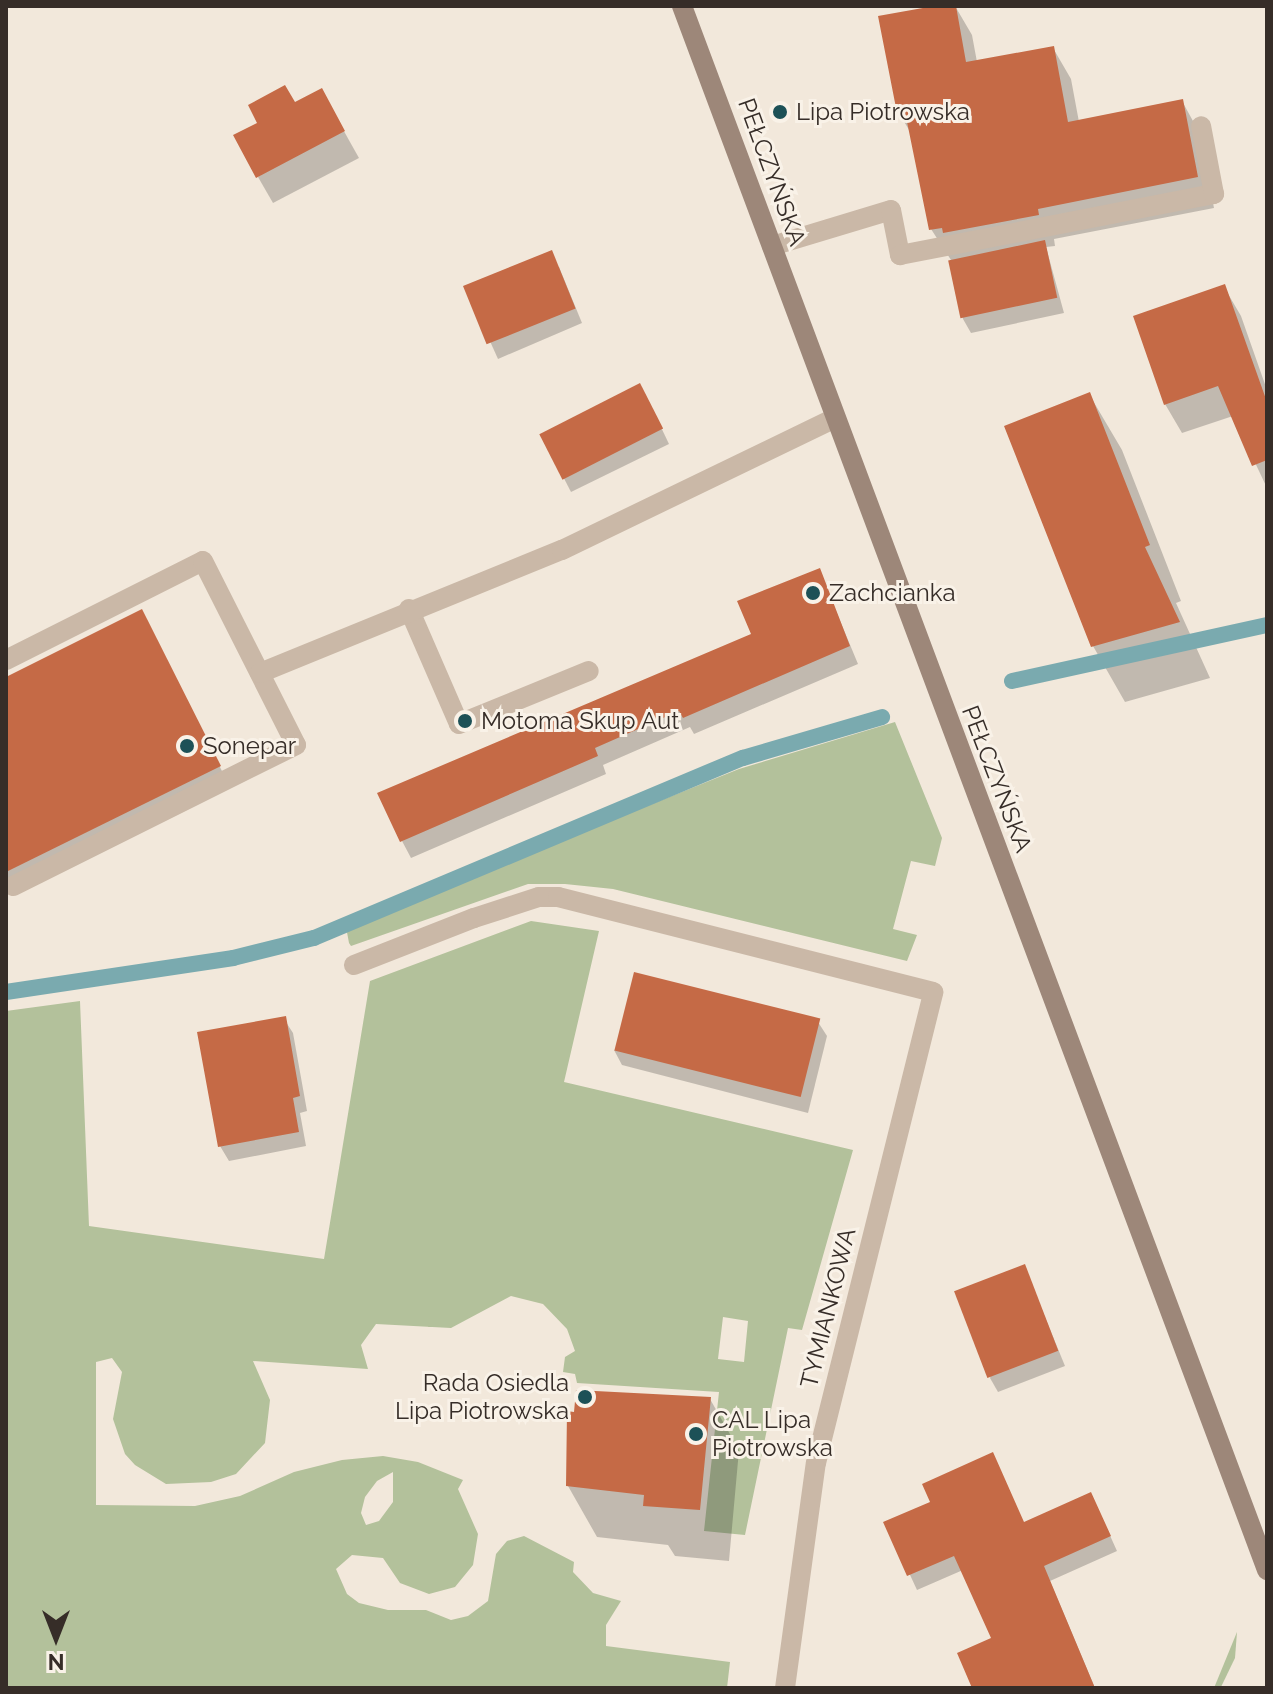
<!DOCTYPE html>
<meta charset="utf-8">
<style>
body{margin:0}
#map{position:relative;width:1273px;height:1694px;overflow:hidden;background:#f2e8db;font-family:Raleway,sans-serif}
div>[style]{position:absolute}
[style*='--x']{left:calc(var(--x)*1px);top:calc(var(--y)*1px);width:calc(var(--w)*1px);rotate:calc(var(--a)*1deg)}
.green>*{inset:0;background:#b3c19b}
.shadow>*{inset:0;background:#0003}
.stream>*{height:16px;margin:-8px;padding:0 8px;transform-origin:8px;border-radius:8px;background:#7aaaaf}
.building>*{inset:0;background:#c56a46;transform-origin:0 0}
.service>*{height:20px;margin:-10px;padding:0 10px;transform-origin:10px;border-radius:10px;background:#cab8a7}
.minor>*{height:20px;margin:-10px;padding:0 10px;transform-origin:10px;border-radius:10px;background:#cab8a7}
.secondary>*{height:20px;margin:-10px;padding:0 10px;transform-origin:10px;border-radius:10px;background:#9d8779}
.dots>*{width:22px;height:22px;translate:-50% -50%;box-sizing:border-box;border:4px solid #f9f2e8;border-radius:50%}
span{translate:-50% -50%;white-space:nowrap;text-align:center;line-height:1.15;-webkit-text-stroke:6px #f9f2e8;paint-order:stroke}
.poi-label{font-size:24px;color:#362d28}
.left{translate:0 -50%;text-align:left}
.right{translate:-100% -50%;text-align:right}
.street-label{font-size:24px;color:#362d28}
.frame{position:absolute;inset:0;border:8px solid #362d28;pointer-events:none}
.north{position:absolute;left:16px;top:1598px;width:80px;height:80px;-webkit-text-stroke:6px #f9f2e8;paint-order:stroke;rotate:180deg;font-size:22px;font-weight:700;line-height:32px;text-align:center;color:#362d28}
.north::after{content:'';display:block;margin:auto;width:28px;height:36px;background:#362d28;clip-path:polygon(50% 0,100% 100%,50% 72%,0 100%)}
</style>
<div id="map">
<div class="green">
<i style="clip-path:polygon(895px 722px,942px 838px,935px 866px,911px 861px,893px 929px,917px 935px,907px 961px,613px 889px,565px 884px,528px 884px,351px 946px,349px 943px,346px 927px,739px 769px)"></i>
<i style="clip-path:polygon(evenodd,531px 921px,599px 931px,564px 1082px,853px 1150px,802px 1330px,788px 1328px,745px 1535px,704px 1531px,719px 1392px,577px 1383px,575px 1374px,563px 1372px,565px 1357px,575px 1351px,567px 1329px,543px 1304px,511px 1296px,451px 1328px,376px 1324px,361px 1345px,368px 1369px,253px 1361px,270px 1400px,265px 1443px,236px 1474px,211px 1482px,166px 1484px,135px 1465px,125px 1454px,113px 1419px,122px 1372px,112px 1358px,96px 1362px,96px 1505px,195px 1506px,240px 1496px,294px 1472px,342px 1460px,383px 1456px,418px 1462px,463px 1480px,458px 1489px,478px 1534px,473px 1565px,455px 1587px,429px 1594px,400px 1583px,383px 1558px,352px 1555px,336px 1569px,347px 1594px,359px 1603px,388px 1610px,426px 1610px,451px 1620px,468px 1616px,488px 1601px,496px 1554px,507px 1541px,524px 1536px,574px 1562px,573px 1572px,593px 1593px,621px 1601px,606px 1625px,606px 1646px,730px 1662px,727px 1688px,6px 1688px,6px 1011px,80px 1001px,89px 1226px,324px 1259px,370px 981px,531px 921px,723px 1317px,748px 1321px,744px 1362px,718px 1359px,723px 1317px,531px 921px,393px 1472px,393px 1502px,379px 1521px,366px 1525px,361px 1513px,365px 1497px,377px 1481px,393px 1472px)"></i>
<i style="clip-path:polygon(1237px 1632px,1235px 1658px,1221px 1687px,1214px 1688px)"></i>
</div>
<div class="shadow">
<i style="clip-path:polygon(945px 6px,955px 6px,972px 35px,977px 62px,1053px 48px,1071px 79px,1079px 122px,1182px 101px,1199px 132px,1214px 208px,1054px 239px,1055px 246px,1046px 247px,1064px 313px,971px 333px,963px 319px,951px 260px,931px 229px,912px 135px,899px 113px)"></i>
<i style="clip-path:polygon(336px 117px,359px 158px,273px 203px,258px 177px)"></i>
<i style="clip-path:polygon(559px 267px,582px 323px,498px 359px,466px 288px)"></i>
<i style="clip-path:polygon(1224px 287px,1241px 316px,1267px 390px,1267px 488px,1233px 416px,1182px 433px,1165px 404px)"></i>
<i style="clip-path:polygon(1089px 394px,1122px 450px,1181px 601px,1176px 603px,1210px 678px,1125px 702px,1093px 646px)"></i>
<i style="clip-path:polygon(648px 400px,669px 444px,571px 492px,541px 434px)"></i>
<i style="clip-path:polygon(819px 570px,858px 664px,694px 734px,690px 727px,603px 765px,606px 774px,411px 858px,402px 841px,753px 635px)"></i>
<i style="clip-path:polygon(149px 626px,227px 781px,6px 890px,6px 679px)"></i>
<i style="clip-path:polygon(284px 1019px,293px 1033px,307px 1111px,300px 1113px,306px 1146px,229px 1161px,220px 1146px)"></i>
<i style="clip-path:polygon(818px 1022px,827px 1036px,808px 1113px,622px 1065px,614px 1050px)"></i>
<i style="clip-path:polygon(1024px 1266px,1065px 1366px,998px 1392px,990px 1378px)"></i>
<i style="clip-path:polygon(710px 1399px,739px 1450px,729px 1561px,675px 1556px,668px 1545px,597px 1537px,568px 1486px)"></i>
<i style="clip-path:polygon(1098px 1509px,1117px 1551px,1050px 1581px,1095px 1688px,974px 1688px,993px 1639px,963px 1570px,917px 1590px,886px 1523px,1025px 1524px)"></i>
</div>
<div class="stream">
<i style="--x:1012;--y:681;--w:261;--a:-12.4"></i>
<i style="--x:6;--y:992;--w:230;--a:-8.5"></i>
<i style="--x:233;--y:958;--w:83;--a:-13.9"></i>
<i style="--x:314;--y:938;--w:465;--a:-22.8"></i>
<i style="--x:743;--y:758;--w:145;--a:-16.4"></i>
</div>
<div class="building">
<i style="clip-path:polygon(934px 6px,956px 6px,966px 62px,1054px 46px,1068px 122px,1183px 99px,1198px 177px,1038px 209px,1039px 215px,943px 233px,942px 228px,929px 230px,905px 112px,897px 113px,878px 16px)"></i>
<i style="clip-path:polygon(285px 85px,295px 102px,322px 88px,345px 131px,256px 178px,233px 135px,257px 123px,248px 105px)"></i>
<i style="left:1045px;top:240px;width:59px;height:99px;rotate:78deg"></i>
<i style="left:552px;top:250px;width:63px;height:96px;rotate:68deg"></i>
<i style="clip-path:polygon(1225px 284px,1267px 402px,1267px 460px,1252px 466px,1218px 386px,1164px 405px,1133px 316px)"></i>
<i style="left:640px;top:383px;width:51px;height:113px;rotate:63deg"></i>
<i style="clip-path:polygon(1090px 392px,1150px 545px,1145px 547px,1180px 622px,1091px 647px,1004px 426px)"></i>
<i style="clip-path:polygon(820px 568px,850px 646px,683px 718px,679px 711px,595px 748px,598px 756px,400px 842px,377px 793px,751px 634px,737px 601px)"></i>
<i style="clip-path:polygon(142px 609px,221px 766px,6px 872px,6px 677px)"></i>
<i style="left:634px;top:972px;width:192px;height:81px;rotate:14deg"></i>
<i style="clip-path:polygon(286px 1016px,300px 1096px,293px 1098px,299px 1132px,218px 1147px,197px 1032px)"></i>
<i style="left:1025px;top:1264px;width:93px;height:76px;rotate:69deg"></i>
<i style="clip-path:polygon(576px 1390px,711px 1397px,700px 1510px,643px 1506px,644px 1495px,566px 1486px,567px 1411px,574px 1412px)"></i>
<i style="clip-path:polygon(993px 1452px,1024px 1522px,1091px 1492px,1111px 1536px,1044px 1566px,1095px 1688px,972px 1688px,957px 1653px,991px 1638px,954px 1556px,907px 1576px,883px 1522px,930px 1502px,922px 1484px)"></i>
</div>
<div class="service">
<i style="--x:772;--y:246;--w:124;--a:-16.8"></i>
<i style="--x:891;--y:210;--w:46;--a:78.7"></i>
<i style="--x:900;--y:255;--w:320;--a:-11"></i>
<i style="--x:1214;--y:194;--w:69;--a:-100.8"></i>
<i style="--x:409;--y:609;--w:125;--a:66.5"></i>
<i style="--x:459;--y:724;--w:140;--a:-22.2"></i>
<i style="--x:6;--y:660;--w:220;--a:-26.7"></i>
<i style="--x:203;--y:561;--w:206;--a:63.2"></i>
<i style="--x:296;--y:745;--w:316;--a:153.5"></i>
<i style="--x:260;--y:673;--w:326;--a:-22.2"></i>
<i style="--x:562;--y:550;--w:303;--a:-25.8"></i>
<i style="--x:354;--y:965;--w:129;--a:-21.4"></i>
<i style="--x:474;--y:918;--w:68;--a:-17.9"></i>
<i style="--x:539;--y:897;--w:19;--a:0"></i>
<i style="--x:558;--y:897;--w:387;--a:14.2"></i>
</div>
<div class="minor">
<i style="--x:785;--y:1688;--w:227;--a:-82.2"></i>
<i style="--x:816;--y:1463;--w:485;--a:-76"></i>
</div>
<div class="secondary">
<i style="--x:682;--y:6;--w:1670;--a:69.49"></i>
</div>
<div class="dots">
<i style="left:780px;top:112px;background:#1d5157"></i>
<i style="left:813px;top:593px;background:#1d5157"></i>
<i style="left:465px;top:721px;background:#1d5157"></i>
<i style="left:187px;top:746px;background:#1d5157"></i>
<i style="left:585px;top:1397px;background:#1d5157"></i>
<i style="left:696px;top:1434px;background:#1d5157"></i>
</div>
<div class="poi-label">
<span class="left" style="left:796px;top:112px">Lipa Piotrowska</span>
<span class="left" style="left:829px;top:593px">Zachcianka</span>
<span class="left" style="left:481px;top:721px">Motoma Skup Aut</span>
<span class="left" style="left:203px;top:746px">Sonepar</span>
<span class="right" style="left:569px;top:1397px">Rada Osiedla<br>Lipa Piotrowska</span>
<span class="left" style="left:712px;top:1434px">CAL Lipa<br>Piotrowska</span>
</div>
<div class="street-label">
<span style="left:772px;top:172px;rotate:70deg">PEŁCZYŃSKA</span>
<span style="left:997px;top:779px;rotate:69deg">PEŁCZYŃSKA</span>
<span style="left:828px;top:1308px;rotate:-76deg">TYMIANKOWA</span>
</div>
<div class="frame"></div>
<div class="north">N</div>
</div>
